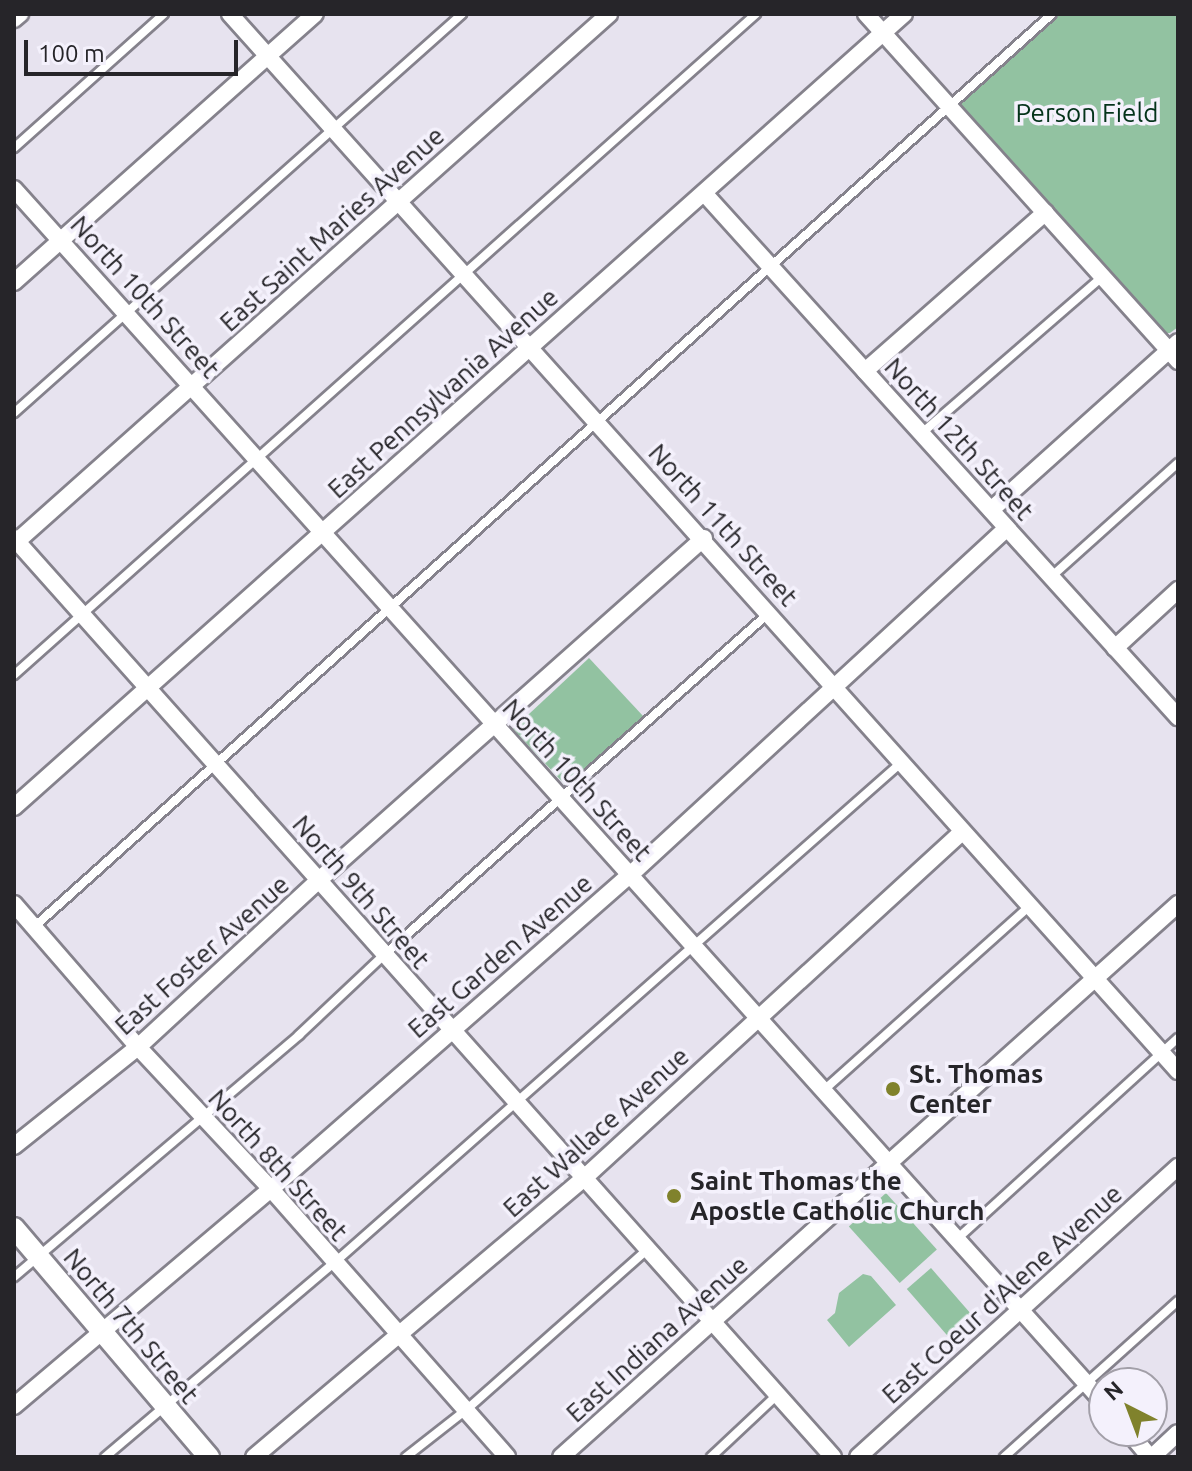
<!DOCTYPE html>
<style>
body{margin:0}
#map{position:relative;width:1192px;height:1471px;overflow:hidden;background:#e7e3ef;font-family:Ubuntu,sans-serif}
div>[style]{position:absolute}
[style*='--x']{left:calc(var(--x)*1px);top:calc(var(--y)*1px);width:calc(var(--w)*1px);rotate:calc(var(--a)*1deg)}
.green>*{inset:0;background:#92c2a1;transform-origin:0 0}
.roads{filter:drop-shadow(2px 0 #85828c) drop-shadow(-2px 0 #85828c) drop-shadow(0 2px #85828c) drop-shadow(0 -2px #85828c)}
.service>*{height:8px;margin:-4px;padding:0 4px;transform-origin:4px;border-radius:4px;background:#fff}
.minor>*{height:16px;margin:-8px;padding:0 8px;transform-origin:8px;border-radius:8px;background:#fff}
.tertiary>*{height:20px;margin:-10px;padding:0 10px;transform-origin:10px;border-radius:10px;background:#fff}
.dots>*{width:22px;height:22px;translate:-50% -50%;box-sizing:border-box;border:4px solid #f4f1fc;border-radius:50%}
span{translate:-50% -50%;white-space:nowrap;text-align:center;line-height:1.15;-webkit-text-stroke:7px #f4f1fc;paint-order:stroke}
.park-label{font-size:26px;color:#04331a}
.street-label{font-size:26px;color:#262529}
.poi-label{font-size:26px;color:#262529;font-weight:700}
.left{translate:0 -50%;text-align:left}
.frame{position:absolute;inset:0;border:16px solid #262529;pointer-events:none}
.north{position:absolute;left:1088px;top:1367px;width:80px;height:80px;box-sizing:border-box;background:#f4f1fc;border:2px solid #a29fa8;border-radius:50%;rotate:318deg;font-size:22px;font-weight:700;line-height:32px;text-align:center;color:#262529}
.north::after{content:'';display:block;margin:auto;width:28px;height:36px;background:#80822c;clip-path:polygon(50% 0,100% 100%,50% 72%,0 100%)}
.scale{position:absolute;left:24px;top:40px;width:214px;height:36px;box-sizing:border-box;border:4px solid #262529;border-top:0;padding-left:10px;font-size:24px;line-height:28px;white-space:nowrap;color:#262529;-webkit-text-stroke:6px #f4f1fc;paint-order:stroke}
</style>
<div id="map">
<div class="green">
<i style="clip-path:polygon(1060px 14px,1178px 14px,1178px 327px,1170px 333px,1162px 333px,958px 105px)"></i>
<i style="left:589px;top:658px;width:82px;height:104px;rotate:47deg"></i>
<i style="left:886px;top:1193px;width:76px;height:50px;rotate:48deg"></i>
<i style="left:931px;top:1268px;width:65px;height:32px;rotate:49deg"></i>
<i style="clip-path:polygon(863px 1274px,871px 1276px,896px 1305px,849px 1347px,827px 1320px,835px 1313px,839px 1293px)"></i>
</div>
<div class="roads">
<div class="service">
<i style="--x:14;--y:148;--w:201;--a:-41.8"></i>
<i style="--x:14;--y:413;--w:600;--a:-41.69"></i>
<i style="--x:922;--y:433;--w:238;--a:-40.9"></i>
<i style="--x:1052;--y:576;--w:169;--a:-41.9"></i>
<i style="--x:14;--y:675;--w:994;--a:-41.7"></i>
<i style="--x:34;--y:927;--w:1367;--a:-41.89"></i>
<i style="--x:825;--y:1089;--w:275;--a:-41.8"></i>
<i style="--x:958;--y:1238;--w:297;--a:-42.3"></i>
<i style="--x:14;--y:1277;--w:374;--a:-40.3"></i>
<i style="--x:299;--y:1035;--w:117;--a:-43.3"></i>
<i style="--x:384;--y:955;--w:515;--a:-41.62"></i>
<i style="--x:105;--y:1457;--w:300;--a:-40.3"></i>
<i style="--x:334;--y:1263;--w:759;--a:-41.42"></i>
<i style="--x:406;--y:1457;--w:76;--a:-38.1"></i>
<i style="--x:466;--y:1410;--w:243;--a:-41.5"></i>
<i style="--x:711;--y:1457;--w:91;--a:-43.2"></i>
<i style="--x:1004;--y:1457;--w:234;--a:-41.9"></i>
</div>
<div class="minor">
<i style="--x:230;--y:14;--w:1420;--a:48.11"></i>
<i style="--x:866;--y:14;--w:467;--a:48"></i>
<i style="--x:14;--y:19;--w:8;--a:-40"></i>
<i style="--x:14;--y:189;--w:1632;--a:48.08"></i>
<i style="--x:704;--y:193;--w:707;--a:47.87"></i>
<i style="--x:14;--y:282;--w:403;--a:-41.7"></i>
<i style="--x:865;--y:371;--w:240;--a:-41.3"></i>
<i style="--x:991;--y:510;--w:251;--a:-41.9"></i>
<i style="--x:14;--y:538;--w:1231;--a:48.29"></i>
<i style="--x:14;--y:544;--w:797;--a:-41.69"></i>
<i style="--x:1115;--y:648;--w:86;--a:-42.6"></i>
<i style="--x:14;--y:807;--w:1192;--a:-41.7"></i>
<i style="--x:14;--y:904;--w:189;--a:49.1"></i>
<i style="--x:138;--y:1047;--w:195;--a:46.9"></i>
<i style="--x:271;--y:1189;--w:357;--a:48.6"></i>
<i style="--x:14;--y:1146;--w:159;--a:-38.6"></i>
<i style="--x:138;--y:1047;--w:246;--a:-42.7"></i>
<i style="--x:319;--y:880;--w:515;--a:-41.62"></i>
<i style="--x:14;--y:1406;--w:336;--a:-40.2"></i>
<i style="--x:271;--y:1189;--w:477;--a:-41.2"></i>
<i style="--x:630;--y:875;--w:512;--a:-42.63"></i>
<i style="--x:1128;--y:1431;--w:34;--a:50"></i>
<i style="--x:254;--y:1457;--w:431;--a:-40.2"></i>
<i style="--x:583;--y:1179;--w:514;--a:-42.48"></i>
<i style="--x:561;--y:1457;--w:829;--a:-41.87"></i>
<i style="--x:858;--y:1457;--w:432;--a:-42.2"></i>
<i style="--x:1152;--y:1457;--w:35;--a:-43"></i>
</div>
<div class="tertiary">
<i style="--x:14;--y:1228;--w:301;--a:49.6"></i>
</div>
</div>
<div class="dots">
<i style="left:893px;top:1089px;background:#80822c"></i>
<i style="left:674px;top:1196px;background:#80822c"></i>
</div>
<div class="park-label">
<span style="left:1087px;top:113px">Person Field</span>
</div>
<div class="street-label">
<span style="left:332px;top:229px;rotate:-42deg">East Saint Maries Avenue</span>
<span style="left:145px;top:297px;rotate:48deg">North 10th Street</span>
<span style="left:443px;top:393px;rotate:-42deg">East Pennsylvania Avenue</span>
<span style="left:959px;top:439px;rotate:48deg">North 12th Street</span>
<span style="left:723px;top:525px;rotate:48deg">North 11th Street</span>
<span style="left:577px;top:780px;rotate:48deg">North 10th Street</span>
<span style="left:361px;top:892px;rotate:49deg">North 9th Street</span>
<span style="left:202px;top:955px;rotate:-42deg">East Foster Avenue</span>
<span style="left:500px;top:956px;rotate:-41deg">East Garden Avenue</span>
<span style="left:596px;top:1132px;rotate:-42deg">East Wallace Avenue</span>
<span style="left:278px;top:1165px;rotate:48deg">North 8th Street</span>
<span style="left:1002px;top:1294px;rotate:-42deg">East Coeur d'Alene Avenue</span>
<span style="left:131px;top:1326px;rotate:50deg">North 7th Street</span>
<span style="left:657px;top:1339px;rotate:-42deg">East Indiana Avenue</span>
</div>
<div class="poi-label">
<span class="left" style="left:909px;top:1089px">St. Thomas<br>Center</span>
<span class="left" style="left:690px;top:1196px">Saint Thomas the<br>Apostle Catholic Church</span>
</div>
<div class="frame"></div>
<div class="north">N</div>
<div class="scale">100 m</div>
</div>
